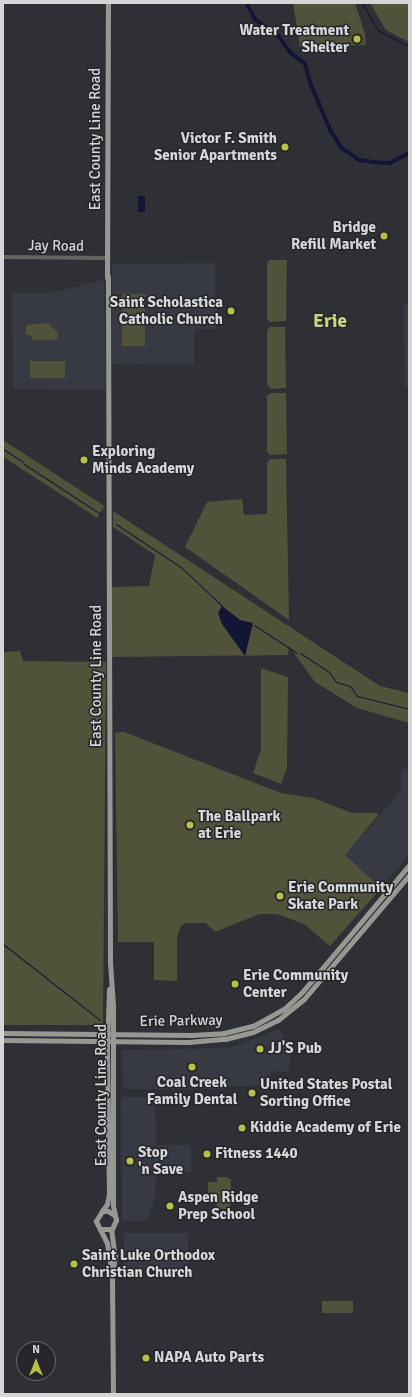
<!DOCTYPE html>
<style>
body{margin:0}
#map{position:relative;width:412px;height:1397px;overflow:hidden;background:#2f3035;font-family:Signika,sans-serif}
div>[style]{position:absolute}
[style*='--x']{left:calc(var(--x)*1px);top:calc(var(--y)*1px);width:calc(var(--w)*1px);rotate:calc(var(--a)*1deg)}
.built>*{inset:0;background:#373943;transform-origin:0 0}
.green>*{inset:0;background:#50523a;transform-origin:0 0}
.water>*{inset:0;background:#131535;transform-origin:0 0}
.stream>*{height:1px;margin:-0.5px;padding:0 0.5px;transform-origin:0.5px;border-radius:0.5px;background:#131535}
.canal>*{height:3.5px;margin:-1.75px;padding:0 1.75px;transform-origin:1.75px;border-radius:1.75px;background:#131535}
.minor>*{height:4px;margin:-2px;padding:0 2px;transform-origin:2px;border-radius:2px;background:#646562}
.major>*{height:5px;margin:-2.5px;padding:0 2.5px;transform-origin:2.5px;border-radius:2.5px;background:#989893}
.dots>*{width:11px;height:11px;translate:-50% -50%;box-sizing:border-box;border:2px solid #25262a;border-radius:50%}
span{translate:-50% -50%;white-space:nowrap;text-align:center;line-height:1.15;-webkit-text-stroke:3px #25262a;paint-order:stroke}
.poi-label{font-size:15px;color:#d6d6d9;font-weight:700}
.right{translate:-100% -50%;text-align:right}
.left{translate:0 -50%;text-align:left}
.street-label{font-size:15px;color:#d6d6d9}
.district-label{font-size:19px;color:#cad183;font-weight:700}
.frame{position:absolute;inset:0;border:4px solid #d6d6d9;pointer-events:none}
.north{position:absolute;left:16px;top:1341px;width:40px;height:40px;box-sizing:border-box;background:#25262a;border:1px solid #6c6c70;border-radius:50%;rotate:0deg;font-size:11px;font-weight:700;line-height:16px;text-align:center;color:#d6d6d9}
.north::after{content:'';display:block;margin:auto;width:14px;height:18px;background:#b9c046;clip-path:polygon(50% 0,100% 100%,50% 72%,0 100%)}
</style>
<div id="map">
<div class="built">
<i style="clip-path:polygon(215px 263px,216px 329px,194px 329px,194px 365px,112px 364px,112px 264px)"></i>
<i style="clip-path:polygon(104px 280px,106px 390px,13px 389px,12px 293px,52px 293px)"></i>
<i style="clip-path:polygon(404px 304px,409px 304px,409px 387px,405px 387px)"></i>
<i style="clip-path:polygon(401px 769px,409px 769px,409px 855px,381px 888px,345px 855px,401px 791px)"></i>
<i style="clip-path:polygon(279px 1029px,291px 1046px,289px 1072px,271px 1071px,271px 1086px,231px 1086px,222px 1089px,123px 1089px,122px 1050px,230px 1048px)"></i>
<i style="clip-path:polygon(121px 1097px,155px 1097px,156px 1145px,191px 1145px,191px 1172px,156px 1173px,155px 1199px,147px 1221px,122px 1221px)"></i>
<i style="left:188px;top:1233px;width:35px;height:64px;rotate:90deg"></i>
</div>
<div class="green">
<i style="clip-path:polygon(293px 3px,355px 3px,365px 34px,366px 45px,300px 47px)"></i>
<i style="clip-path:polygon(370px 3px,409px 3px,409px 42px,386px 30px)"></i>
<i style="clip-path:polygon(269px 260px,287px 260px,286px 321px,270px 322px,267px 319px,267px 263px)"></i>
<i style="left:122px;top:294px;width:23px;height:52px"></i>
<i style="clip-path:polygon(48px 323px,58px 333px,57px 340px,32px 340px,31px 335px,26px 335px,26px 325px)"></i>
<i style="clip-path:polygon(270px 327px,285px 327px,286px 388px,271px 389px,267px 384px,267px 330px)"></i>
<i style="left:30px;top:361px;width:35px;height:17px"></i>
<i style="clip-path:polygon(271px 393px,286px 393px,287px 454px,270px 455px,267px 451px,267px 396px)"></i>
<i style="left:3px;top:440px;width:121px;height:14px;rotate:33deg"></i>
<i style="clip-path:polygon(270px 459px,286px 459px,289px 620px,185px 547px,207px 502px,242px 499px,244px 515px,267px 514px,267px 463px)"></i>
<i style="clip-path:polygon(113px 511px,380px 686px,409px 693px,409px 723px,357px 708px,315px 682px,289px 646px,288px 655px,110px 657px,109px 587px,149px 586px,155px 555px,113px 527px)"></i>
<i style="clip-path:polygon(20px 651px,23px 661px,106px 662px,103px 1025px,3px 1025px,3px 652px)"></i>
<i style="clip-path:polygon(261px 668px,288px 677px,287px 768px,281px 784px,253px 773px,261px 749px)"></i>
<i style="clip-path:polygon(124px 732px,281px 793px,313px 798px,352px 813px,377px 813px,378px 815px,345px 855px,381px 888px,330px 946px,304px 924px,277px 914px,259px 914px,215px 932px,206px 923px,186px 923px,181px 926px,177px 937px,177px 981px,154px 980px,154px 942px,118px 942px,115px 733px)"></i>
<i style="clip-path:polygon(217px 1177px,227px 1177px,231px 1180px,230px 1209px,217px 1209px,217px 1193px,208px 1193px,208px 1182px,217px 1182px)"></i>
<i style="left:322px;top:1301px;width:31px;height:12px"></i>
</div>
<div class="water">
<i style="left:138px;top:196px;width:7px;height:16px"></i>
<i style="clip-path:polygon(222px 606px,240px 620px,253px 623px,245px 656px,222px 624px,218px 613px)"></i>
</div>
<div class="stream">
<i style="--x:362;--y:3;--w:33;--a:59"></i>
<i style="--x:379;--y:31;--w:34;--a:27"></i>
<i style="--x:3;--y:449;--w:24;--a:33"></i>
<i style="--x:24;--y:464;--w:93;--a:33.2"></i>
<i style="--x:116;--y:524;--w:79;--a:33.7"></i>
<i style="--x:182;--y:568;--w:55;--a:43.5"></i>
<i style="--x:254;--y:625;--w:51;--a:33.1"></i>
<i style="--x:300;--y:653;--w:35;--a:33"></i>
<i style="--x:329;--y:672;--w:12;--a:55"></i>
<i style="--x:336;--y:682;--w:15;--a:16"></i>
<i style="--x:350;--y:686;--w:12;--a:55"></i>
<i style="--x:357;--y:696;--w:54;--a:14"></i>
<i style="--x:3;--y:944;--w:123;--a:38.1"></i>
</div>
<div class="canal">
<i style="--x:247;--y:3;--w:18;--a:63"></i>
<i style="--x:255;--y:19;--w:28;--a:35"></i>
<i style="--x:278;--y:35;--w:22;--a:54"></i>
<i style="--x:291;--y:53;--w:17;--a:36"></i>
<i style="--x:305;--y:63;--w:22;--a:74"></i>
<i style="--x:311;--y:84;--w:51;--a:66.9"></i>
<i style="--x:331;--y:131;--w:20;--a:57"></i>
<i style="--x:342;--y:148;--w:22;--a:34"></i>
<i style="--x:360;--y:160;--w:14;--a:8"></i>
<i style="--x:374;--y:162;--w:16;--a:4"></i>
<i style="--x:390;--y:163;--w:21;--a:-28"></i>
</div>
<div class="minor">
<i style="--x:3;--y:257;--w:105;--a:0.5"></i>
</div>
<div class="major">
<i style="--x:107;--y:278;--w:275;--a:-89.8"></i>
<i style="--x:3;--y:1033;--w:188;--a:0.6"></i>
<i style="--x:191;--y:1035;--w:33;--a:-3"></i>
<i style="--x:224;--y:1033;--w:30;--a:-14"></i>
<i style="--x:253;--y:1026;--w:35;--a:-29"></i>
<i style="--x:284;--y:1009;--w:26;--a:-43"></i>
<i style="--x:303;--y:991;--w:165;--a:-49.9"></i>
<i style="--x:3;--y:1040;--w:185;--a:0.6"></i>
<i style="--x:188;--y:1042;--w:37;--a:-5"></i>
<i style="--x:225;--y:1039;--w:29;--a:-14"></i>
<i style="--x:253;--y:1032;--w:28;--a:-26"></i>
<i style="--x:278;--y:1020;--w:33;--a:-39"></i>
<i style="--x:304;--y:999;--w:162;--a:-49.7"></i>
<i style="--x:102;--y:1211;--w:9;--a:-54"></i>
<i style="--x:107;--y:1204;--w:10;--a:-79"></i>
<i style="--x:109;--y:1194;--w:147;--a:-90.8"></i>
<i style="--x:107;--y:1047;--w:58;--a:-88"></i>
<i style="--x:100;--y:1229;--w:12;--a:0"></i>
<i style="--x:112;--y:1229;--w:10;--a:-66"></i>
<i style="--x:116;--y:1220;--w:14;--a:-102"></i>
<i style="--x:113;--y:1206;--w:200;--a:-90"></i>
<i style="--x:113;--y:1006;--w:44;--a:-93.9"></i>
<i style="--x:110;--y:962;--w:686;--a:-90.17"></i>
<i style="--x:111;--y:1229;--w:27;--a:82"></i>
<i style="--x:115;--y:1256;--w:18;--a:99"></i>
<i style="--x:113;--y:1394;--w:119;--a:-90.5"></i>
<i style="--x:112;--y:1275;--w:32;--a:-99"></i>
<i style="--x:107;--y:1243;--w:25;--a:-117"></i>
<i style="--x:96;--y:1221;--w:12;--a:-59"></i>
<i style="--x:102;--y:1211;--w:6;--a:0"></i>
<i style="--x:108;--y:1211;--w:7;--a:34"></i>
</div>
<div class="dots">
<i style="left:357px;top:39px;background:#b9c046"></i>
<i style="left:285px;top:147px;background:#b9c046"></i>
<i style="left:384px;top:236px;background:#b9c046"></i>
<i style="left:231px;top:311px;background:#b9c046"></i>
<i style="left:84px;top:460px;background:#b9c046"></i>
<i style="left:190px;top:825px;background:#b9c046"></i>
<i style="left:280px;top:896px;background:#b9c046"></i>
<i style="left:235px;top:984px;background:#b9c046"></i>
<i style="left:260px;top:1049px;background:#b9c046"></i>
<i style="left:192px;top:1067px;background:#b9c046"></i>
<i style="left:252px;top:1093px;background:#b9c046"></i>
<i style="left:242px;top:1128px;background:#b9c046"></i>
<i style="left:207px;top:1154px;background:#b9c046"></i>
<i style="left:130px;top:1161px;background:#b9c046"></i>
<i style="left:170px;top:1206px;background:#b9c046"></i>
<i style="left:74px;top:1264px;background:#b9c046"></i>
<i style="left:146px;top:1358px;background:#b9c046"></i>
</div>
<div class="poi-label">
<span class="right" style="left:349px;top:39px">Water Treatment<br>Shelter</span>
<span class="right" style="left:277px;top:147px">Victor F. Smith<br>Senior Apartments</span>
<span class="right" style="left:376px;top:236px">Bridge<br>Refill Market</span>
<span class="right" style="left:223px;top:311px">Saint Scholastica<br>Catholic Church</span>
<span class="left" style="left:92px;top:460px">Exploring<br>Minds Academy</span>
<span class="left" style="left:198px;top:825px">The Ballpark<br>at Erie</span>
<span class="left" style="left:288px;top:896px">Erie Community<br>Skate Park</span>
<span class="left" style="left:243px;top:984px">Erie Community<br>Center</span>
<span class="left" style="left:268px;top:1049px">JJ'S Pub</span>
<span style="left:192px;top:1091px">Coal Creek<br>Family Dental</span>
<span class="left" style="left:260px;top:1093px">United States Postal<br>Sorting Office</span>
<span class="left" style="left:250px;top:1128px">Kiddie Academy of Erie</span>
<span class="left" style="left:138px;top:1161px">Stop<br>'n Save</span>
<span class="left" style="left:215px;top:1154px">Fitness 1440</span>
<span class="left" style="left:178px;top:1206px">Aspen Ridge<br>Prep School</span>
<span class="left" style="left:82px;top:1264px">Saint Luke Orthodox<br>Christian Church</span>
<span class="left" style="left:154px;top:1358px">NAPA Auto Parts</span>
</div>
<div class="street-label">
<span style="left:96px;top:139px;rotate:-90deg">East County Line Road</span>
<span style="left:56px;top:246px;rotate:1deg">Jay Road</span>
<span style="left:97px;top:676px;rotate:-90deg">East County Line Road</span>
<span style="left:181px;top:1021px;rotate:-1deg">Erie Parkway</span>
<span style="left:102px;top:1095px;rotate:-90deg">East County Line Road</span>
</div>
<div class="district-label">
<span style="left:330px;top:322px">Erie</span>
</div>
<div class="frame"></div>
<div class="north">N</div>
</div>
